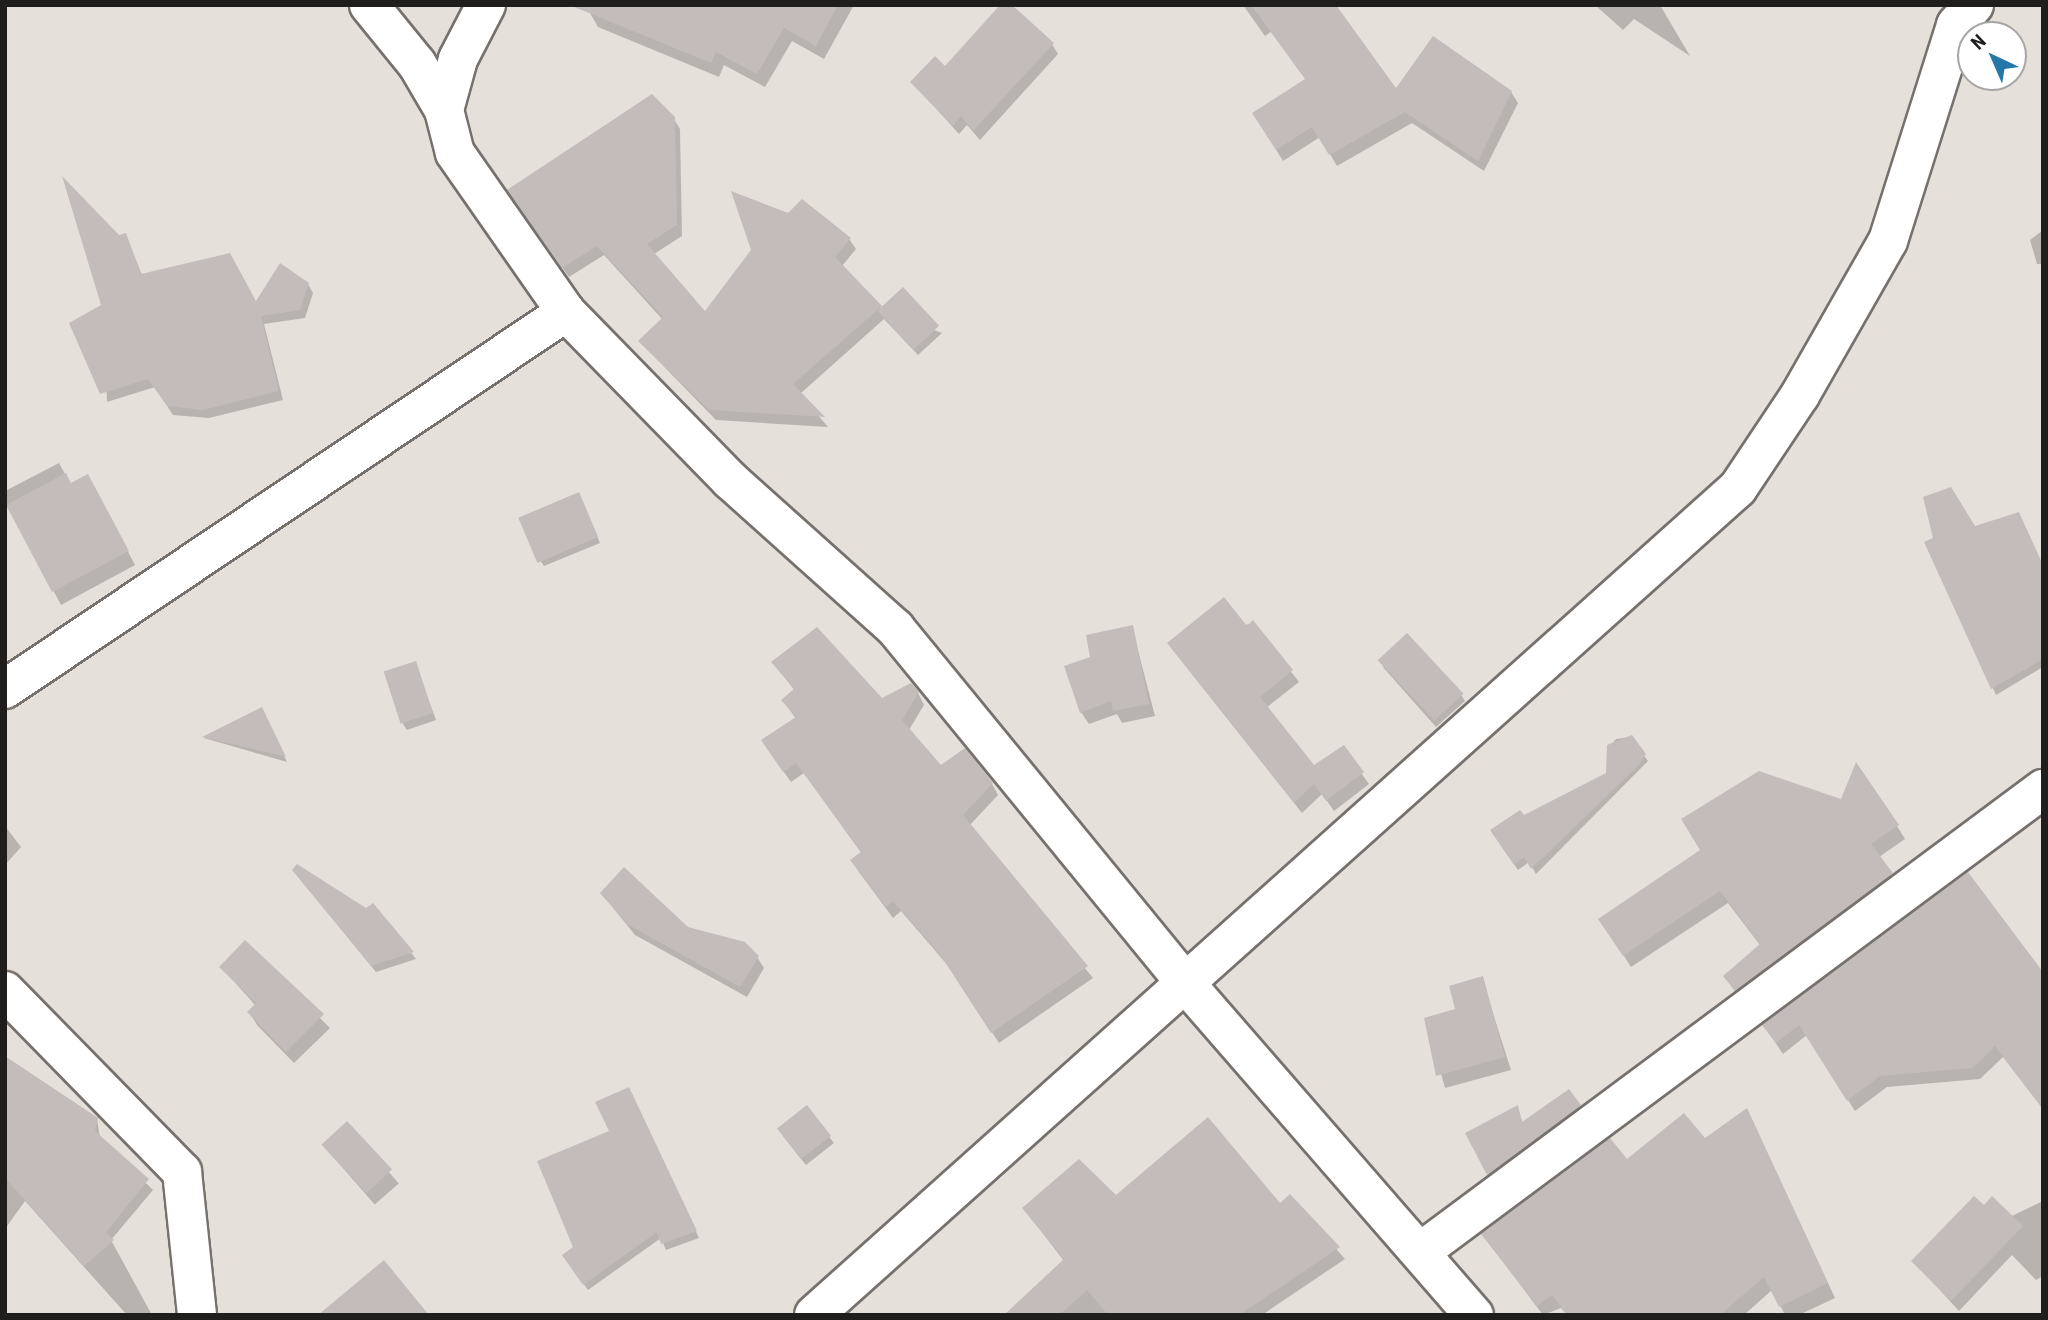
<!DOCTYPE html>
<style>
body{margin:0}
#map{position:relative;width:2048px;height:1320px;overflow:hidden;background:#e6e0db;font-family:"Roboto Condensed",sans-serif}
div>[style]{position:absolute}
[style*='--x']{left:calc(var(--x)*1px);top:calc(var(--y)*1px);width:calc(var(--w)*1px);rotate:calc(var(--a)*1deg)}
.shadow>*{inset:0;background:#0003;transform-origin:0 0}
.building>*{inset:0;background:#c3bcbb;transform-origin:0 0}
.roads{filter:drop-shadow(2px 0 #77716e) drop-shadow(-2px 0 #77716e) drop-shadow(0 2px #77716e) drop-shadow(0 -2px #77716e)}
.street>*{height:38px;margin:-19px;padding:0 19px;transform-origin:19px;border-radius:19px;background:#fff}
span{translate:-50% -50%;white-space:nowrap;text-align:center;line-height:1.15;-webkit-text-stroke:6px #fff;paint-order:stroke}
.frame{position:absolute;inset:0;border:7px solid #201e1d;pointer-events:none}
.north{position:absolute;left:1957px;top:21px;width:70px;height:70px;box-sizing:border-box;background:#fff;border:2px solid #a6a5a5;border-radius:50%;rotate:316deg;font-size:19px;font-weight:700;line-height:28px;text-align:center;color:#201e1d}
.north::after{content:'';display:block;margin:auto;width:24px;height:32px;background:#2477a8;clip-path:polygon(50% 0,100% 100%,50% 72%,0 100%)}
</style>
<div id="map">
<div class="shadow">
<i style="clip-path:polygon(598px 5px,854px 5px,824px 59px,792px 41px,765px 87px,724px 65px,719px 77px,598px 27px,590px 13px)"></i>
<i style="clip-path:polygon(1243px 5px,1289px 5px,1294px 15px,1265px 36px)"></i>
<i style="clip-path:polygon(1595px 5px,1660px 5px,1690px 56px,1634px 19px,1623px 30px)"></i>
<i style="clip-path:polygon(1052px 44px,1058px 54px,980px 140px,967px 125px,959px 134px,922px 93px)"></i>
<i style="clip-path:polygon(1396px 91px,1511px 92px,1518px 103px,1484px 171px,1412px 123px,1337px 166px,1320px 137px,1283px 161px,1261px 125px)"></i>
<i style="clip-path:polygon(673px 118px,680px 129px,682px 236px,654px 254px,705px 314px,849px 239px,856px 249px,842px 266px,882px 310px,942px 333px,918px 355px,884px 319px,800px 394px,828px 427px,716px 420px,640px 342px,663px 320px,604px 255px,569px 277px,515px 200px)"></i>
<i style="clip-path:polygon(2043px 230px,2043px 264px,2037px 264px,2030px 240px)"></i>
<i style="clip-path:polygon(126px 235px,142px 275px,256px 304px,308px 284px,313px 293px,305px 318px,264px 324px,283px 400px,209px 418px,173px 415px,155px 387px,107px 402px,103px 305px,118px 237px)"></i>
<i style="clip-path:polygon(59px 463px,71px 485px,95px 489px,135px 565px,61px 605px,5px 500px,5px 491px)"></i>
<i style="clip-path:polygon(582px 500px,600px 543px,544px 566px,540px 560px)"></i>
<i style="clip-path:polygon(1974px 528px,2043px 574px,2043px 667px,1996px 695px,1927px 543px)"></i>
<i style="clip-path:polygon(1253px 623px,1299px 682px,1266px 708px,1314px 767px,1343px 748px,1369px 784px,1334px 811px,1322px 794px,1302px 813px,1169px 644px)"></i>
<i style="clip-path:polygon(1132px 627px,1155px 716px,1122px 723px,1117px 714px,1089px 724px,1081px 712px,1092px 658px)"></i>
<i style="clip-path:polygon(773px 662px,882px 701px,918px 693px,924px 705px,909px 730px,941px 768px,992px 784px,998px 795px,969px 826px,1093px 978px,999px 1043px,950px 968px,901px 911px,893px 918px,859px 872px,852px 861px,862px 854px,804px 773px,791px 782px,770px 752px,796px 719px,783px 700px,795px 691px)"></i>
<i style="clip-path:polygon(415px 663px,436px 720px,407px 730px,403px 724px)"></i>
<i style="clip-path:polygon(1382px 666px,1461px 695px,1465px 701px,1436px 727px)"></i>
<i style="clip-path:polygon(261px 710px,287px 762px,204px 738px)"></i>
<i style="clip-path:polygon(1631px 737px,1648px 761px,1536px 874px,1529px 862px,1518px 870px,1496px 837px,1607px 774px,1607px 750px,1616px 739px)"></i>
<i style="clip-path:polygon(5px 826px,21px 847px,5px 865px)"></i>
<i style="clip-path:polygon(1897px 826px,1905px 839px,1879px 857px,1899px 887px,1743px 1003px,1725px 976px,1760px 945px,1728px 903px,1631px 967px,1601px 920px)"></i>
<i style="clip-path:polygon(294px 871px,366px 911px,373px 905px,416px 959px,376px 972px)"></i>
<i style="clip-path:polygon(602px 894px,757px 957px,764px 968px,747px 997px,635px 935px)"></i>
<i style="clip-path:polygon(245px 943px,330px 1028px,294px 1063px,257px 1025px,250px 1013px,256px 1006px,221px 967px)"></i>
<i style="clip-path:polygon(2043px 972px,2043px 1109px,2003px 1057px,1980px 1079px,1887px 1087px,1855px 1111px,1807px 1035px,1783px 1054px,1764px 1026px)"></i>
<i style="clip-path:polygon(1482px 979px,1511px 1070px,1445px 1088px,1426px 1019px,1458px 1010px)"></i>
<i style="clip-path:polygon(1569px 1091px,1583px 1113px,1492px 1180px,1468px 1134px,1517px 1108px,1523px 1123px)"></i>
<i style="clip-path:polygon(632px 1095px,699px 1238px,666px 1250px,661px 1238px,588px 1290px,568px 1262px,611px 1132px)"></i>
<i style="clip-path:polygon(806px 1108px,834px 1143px,806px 1165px,783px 1136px)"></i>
<i style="clip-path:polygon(97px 1119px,100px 1138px,153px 1190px,111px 1240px,152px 1315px,127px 1315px,25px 1201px,5px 1229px,5px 1147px)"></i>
<i style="left:347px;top:1124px;width:79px;height:32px;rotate:49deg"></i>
<i style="clip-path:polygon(1754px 1125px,1835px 1298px,1799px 1315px,1785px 1315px,1772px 1290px,1744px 1315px,1567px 1315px,1561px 1308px,1543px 1315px,1483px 1235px,1627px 1161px)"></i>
<i style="clip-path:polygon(1290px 1196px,1345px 1259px,1262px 1315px,1007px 1315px,1064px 1261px,1024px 1209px,1116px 1197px,1280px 1206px)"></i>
<i style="clip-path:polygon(2043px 1201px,2043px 1276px,2036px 1280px,2012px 1255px,1959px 1311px,1915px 1263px)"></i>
</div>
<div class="building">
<i style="clip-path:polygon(838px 5px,816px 46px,784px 28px,757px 74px,716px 52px,711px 63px,572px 6px)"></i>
<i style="clip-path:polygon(1000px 5px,1012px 5px,1054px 43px,973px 131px,961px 116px,953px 126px,910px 82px,935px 56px,945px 66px)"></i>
<i style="clip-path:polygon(1251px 5px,1336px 5px,1396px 88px,1433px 36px,1512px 91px,1478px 161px,1405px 112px,1329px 155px,1312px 127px,1276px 150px,1252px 113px,1305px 79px)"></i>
<i style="clip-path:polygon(652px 94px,675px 117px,677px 225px,647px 244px,705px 311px,751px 250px,731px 191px,788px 213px,802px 199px,851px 238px,835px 257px,882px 306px,793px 384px,825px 417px,709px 410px,638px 341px,663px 317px,597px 246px,562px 268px,507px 190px)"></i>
<i style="clip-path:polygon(62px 176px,119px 235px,126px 233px,141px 274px,230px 253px,256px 301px,280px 263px,309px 283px,300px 310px,261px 316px,279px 391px,203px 410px,167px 406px,148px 379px,100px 394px,69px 323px,101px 305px)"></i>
<i style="left:903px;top:287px;width:53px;height:35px;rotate:47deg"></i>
<i style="clip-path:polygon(66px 473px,71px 483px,88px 474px,129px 551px,52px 592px,6px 505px)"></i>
<i style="clip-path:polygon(1951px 487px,1975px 526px,2019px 512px,2043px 565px,2043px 659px,1991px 689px,1924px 542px,1933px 538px,1923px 497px)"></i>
<i style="left:579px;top:492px;width:49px;height:66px;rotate:67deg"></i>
<i style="clip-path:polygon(1224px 597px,1247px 626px,1253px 620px,1293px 670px,1260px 697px,1314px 765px,1344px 745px,1364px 772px,1326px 801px,1314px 784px,1294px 803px,1167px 643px)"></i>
<i style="clip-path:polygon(1133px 625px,1149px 704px,1113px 711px,1111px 701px,1080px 713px,1064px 666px,1090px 657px,1086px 635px)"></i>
<i style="clip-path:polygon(817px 627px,882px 698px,911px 683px,919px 692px,902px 720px,941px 765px,965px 748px,993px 783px,963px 815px,1088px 966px,991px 1033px,941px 956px,893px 901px,886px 907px,850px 860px,861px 852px,796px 763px,783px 772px,761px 740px,796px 717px,781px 700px,794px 689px,771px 662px)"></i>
<i style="left:1407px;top:633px;width:83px;height:40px;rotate:47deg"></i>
<i style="left:416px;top:661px;width:55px;height:34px;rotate:72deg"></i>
<i style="clip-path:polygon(262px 707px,286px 757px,202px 737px)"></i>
<i style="clip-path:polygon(1632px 735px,1646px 754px,1638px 766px,1531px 869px,1524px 857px,1514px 865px,1490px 830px,1520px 810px,1524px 815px,1606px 773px,1607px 745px)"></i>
<i style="clip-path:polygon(1856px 762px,1899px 825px,1871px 844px,1893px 873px,1735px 991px,1723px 976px,1760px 944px,1720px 891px,1623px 956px,1598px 919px,1700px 850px,1681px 819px,1759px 771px,1841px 799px)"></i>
<i style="clip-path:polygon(297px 864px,366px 908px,373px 903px,414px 952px,371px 966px,292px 870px)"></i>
<i style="clip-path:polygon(624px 867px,688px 927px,745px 942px,759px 956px,740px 987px,627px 924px,600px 893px)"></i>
<i style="clip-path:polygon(1968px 872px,2043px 972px,2043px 1109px,1995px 1046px,1973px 1068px,1880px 1076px,1847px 1101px,1799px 1025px,1776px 1043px,1762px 1025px)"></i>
<i style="clip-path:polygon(245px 940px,324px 1014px,286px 1052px,247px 1012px,256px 1003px,219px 967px)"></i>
<i style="clip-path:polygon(1483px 976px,1505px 1057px,1436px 1076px,1424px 1018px,1455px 1009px,1449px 986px)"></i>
<i style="clip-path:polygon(5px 1056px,98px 1118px,95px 1131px,149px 1179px,106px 1232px,114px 1240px,84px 1266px,5px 1178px)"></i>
<i style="clip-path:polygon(629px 1087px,697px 1231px,661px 1244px,657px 1232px,583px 1285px,562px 1255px,573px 1247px,537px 1161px,609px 1131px,595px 1102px)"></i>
<i style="clip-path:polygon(1569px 1089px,1581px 1105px,1487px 1175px,1465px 1133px,1518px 1105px,1522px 1122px)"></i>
<i style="left:807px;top:1105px;width:39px;height:38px;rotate:52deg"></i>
<i style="clip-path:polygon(1747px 1108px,1828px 1283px,1779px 1307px,1764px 1277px,1720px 1315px,1567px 1315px,1552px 1295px,1537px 1306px,1481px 1234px,1610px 1138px,1627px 1159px,1684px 1113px,1705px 1138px)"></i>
<i style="clip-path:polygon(1208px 1117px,1280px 1203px,1290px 1194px,1340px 1247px,1239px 1315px,1108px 1315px,1087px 1290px,1059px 1315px,1004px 1315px,1064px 1259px,1022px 1208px,1079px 1159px,1116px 1195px)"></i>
<i style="left:347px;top:1121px;width:66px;height:35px;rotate:47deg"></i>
<i style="clip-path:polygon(1974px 1196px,1984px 1205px,1992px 1196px,2023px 1226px,1951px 1301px,1911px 1261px)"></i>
<i style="clip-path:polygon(384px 1260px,429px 1315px,318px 1315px)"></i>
</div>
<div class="roads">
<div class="street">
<i style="--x:369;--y:5;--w:76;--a:50.9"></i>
<i style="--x:417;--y:64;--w:53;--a:59.6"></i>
<i style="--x:444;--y:110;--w:44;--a:75.7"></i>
<i style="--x:455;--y:153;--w:194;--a:55.1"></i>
<i style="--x:566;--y:312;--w:235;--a:45.7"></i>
<i style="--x:730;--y:480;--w:222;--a:41.9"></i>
<i style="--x:895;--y:628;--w:460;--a:50.7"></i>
<i style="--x:1186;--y:984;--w:439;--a:49"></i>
<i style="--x:444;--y:110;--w:53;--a:-74.6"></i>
<i style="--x:458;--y:59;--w:61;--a:-62.6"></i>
<i style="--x:5;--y:689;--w:676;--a:-33.9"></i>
<i style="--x:5;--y:991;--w:253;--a:45.6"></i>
<i style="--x:182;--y:1172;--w:144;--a:84"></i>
<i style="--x:1423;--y:1250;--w:773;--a:-36.63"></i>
<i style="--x:814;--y:1315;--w:1240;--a:-41.83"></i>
<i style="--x:1738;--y:488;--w:112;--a:-56.3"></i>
<i style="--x:1800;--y:395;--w:177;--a:-60.3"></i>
<i style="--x:1888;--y:241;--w:226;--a:-72.5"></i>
<i style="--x:1956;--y:25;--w:27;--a:-48"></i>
</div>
</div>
<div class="frame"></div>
<div class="north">N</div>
</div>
